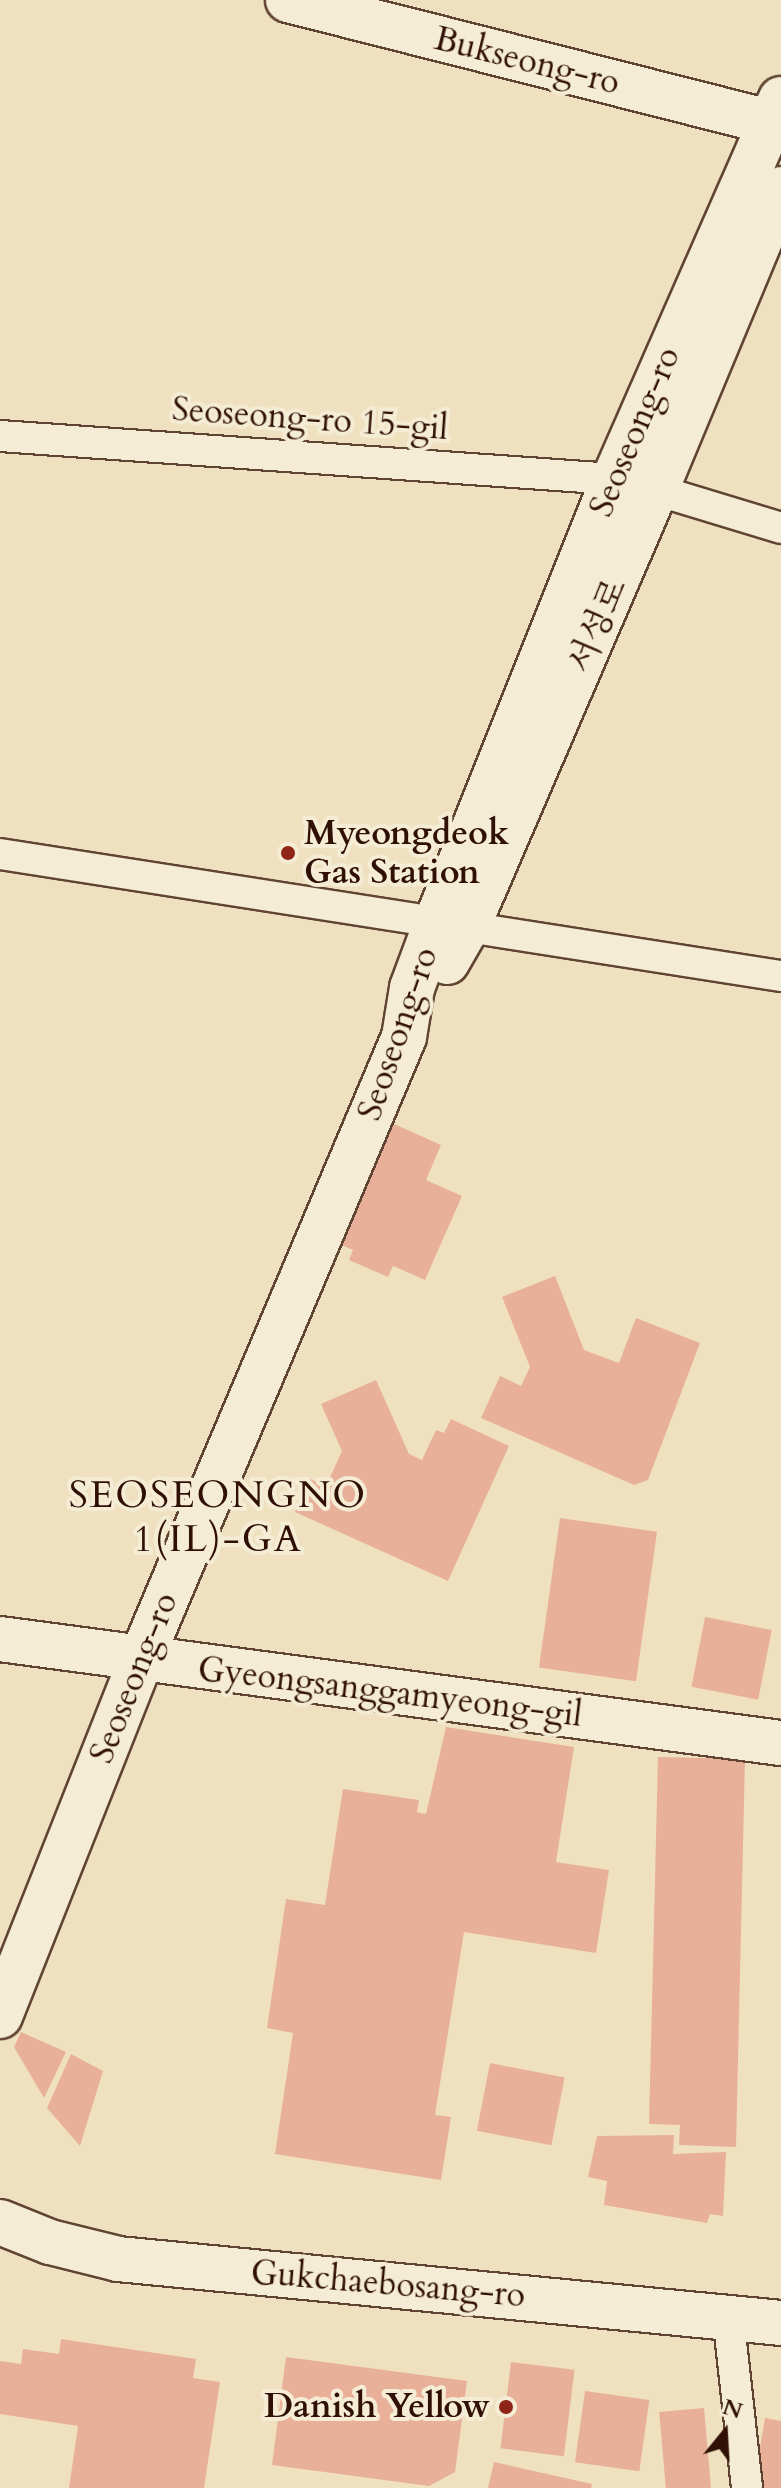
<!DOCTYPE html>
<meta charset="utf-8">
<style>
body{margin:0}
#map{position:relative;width:781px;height:2488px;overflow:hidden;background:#efe1bf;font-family:Cardo,"Noto Serif KR",serif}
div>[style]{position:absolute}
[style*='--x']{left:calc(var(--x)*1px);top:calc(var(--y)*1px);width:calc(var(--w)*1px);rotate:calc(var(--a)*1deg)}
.building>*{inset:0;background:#e9b099;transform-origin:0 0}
.roads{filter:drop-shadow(2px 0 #604433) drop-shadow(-2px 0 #604433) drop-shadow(0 2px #604433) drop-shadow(0 -2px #604433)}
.street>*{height:30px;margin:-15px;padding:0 15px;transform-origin:15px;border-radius:15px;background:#f5ecd5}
.secondary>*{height:44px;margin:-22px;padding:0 22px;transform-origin:22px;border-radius:22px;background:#f5ecd5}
.dots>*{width:22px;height:22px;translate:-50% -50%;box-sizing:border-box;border:4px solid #f5ecd5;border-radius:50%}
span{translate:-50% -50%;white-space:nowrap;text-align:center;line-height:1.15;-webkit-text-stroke:8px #f5ecd5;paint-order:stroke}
.street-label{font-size:34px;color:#301004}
.poi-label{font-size:34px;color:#301004;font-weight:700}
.left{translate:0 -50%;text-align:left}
.right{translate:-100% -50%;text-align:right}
.quarter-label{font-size:38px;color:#301004;letter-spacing:2px}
.north{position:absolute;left:685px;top:2392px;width:80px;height:80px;-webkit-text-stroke:6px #f5ecd5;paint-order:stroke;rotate:18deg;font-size:22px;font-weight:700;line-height:32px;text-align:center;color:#301004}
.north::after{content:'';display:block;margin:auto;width:28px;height:36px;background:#301004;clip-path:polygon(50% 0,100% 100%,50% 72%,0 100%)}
</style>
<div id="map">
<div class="building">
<i style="clip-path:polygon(392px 1123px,441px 1145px,426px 1180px,462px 1196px,425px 1280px,393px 1266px,388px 1277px,349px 1260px,353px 1250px,339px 1244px)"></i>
<i style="clip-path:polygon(555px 1276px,584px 1350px,619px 1363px,636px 1318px,700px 1343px,648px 1480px,634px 1485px,481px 1418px,500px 1376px,521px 1386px,530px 1367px,502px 1297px)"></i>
<i style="clip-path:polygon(376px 1380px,409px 1454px,422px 1460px,436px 1430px,444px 1433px,451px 1419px,509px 1446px,448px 1581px,295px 1512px,310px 1479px,326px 1486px,342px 1451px,321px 1404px)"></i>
<i style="left:560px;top:1518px;width:98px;height:151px;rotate:8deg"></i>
<i style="left:705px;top:1617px;width:68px;height:71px;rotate:11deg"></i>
<i style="clip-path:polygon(446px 1727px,574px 1747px,556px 1862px,609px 1870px,596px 1953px,464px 1932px,435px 2115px,451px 2117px,441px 2180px,275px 2154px,293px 2033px,267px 2028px,286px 1899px,325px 1905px,343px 1789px,419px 1800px,417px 1812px,426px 1814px)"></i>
<i style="clip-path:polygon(658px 1757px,745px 1759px,736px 2147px,679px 2145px,680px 2125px,649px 2124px)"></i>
<i style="clip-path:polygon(21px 2032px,66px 2052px,44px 2098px,14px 2047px)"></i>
<i style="clip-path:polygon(71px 2054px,103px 2071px,80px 2146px,47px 2108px)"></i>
<i style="left:490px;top:2063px;width:76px;height:69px;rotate:11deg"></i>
<i style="clip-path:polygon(674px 2135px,673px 2154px,726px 2152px,723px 2216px,710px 2214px,707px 2223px,604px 2205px,607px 2181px,588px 2177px,597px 2136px)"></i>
<i style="clip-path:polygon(61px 2339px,196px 2359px,193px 2378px,220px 2382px,204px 2488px,69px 2488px,78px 2426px,0 2414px,0 2361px,21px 2364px,23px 2349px,59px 2354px)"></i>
<i style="clip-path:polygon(286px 2357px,467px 2381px,455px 2472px,429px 2486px,272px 2465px)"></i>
<i style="left:511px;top:2362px;width:64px;height:87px;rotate:7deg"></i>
<i style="left:585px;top:2391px;width:65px;height:72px;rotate:8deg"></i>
<i style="left:704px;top:2408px;width:80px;height:45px;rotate:85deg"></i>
<i style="clip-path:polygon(765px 2418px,781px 2421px,781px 2488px,753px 2488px)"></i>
<i style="clip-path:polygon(494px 2462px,592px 2484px,591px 2488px,488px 2488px)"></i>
</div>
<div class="roads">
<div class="street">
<i style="--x:0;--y:436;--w:616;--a:4.01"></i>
<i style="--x:656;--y:490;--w:131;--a:16.9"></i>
<i style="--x:0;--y:854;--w:790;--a:8.88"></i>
<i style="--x:728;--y:2315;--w:174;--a:83.7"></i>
</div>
<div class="secondary">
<i style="--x:288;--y:0;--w:509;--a:14.23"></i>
<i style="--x:447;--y:962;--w:39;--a:-60"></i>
<i style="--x:467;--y:928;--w:477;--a:-66.7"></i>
<i style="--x:656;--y:490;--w:326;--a:-67.4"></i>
<i style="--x:0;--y:1639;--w:788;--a:7.59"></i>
<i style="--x:0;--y:2016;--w:384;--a:-68.4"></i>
<i style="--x:141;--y:1659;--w:675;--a:-67.08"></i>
<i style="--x:404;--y:1037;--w:50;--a:-80.7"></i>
<i style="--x:412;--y:988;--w:69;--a:-69.7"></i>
<i style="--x:436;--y:923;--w:478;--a:-68.2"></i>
<i style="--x:614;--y:479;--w:415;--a:-66.3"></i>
<i style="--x:0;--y:2222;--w:54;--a:21.8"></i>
<i style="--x:50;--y:2242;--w:70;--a:14"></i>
<i style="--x:118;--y:2259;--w:666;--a:5.51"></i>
</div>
</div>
<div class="dots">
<i style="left:288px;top:853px;background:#8f2418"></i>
<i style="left:506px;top:2407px;background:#8f2418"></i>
</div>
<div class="street-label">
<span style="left:527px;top:61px;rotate:14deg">Bukseong-ro</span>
<span style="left:310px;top:419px;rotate:4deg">Seoseong-ro 15-gil</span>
<span style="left:635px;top:432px;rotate:-67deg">Seoseong-ro</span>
<span style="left:598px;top:626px;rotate:-67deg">서성로</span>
<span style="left:398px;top:1034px;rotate:-71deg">Seoseong-ro</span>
<span style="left:134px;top:1678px;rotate:-68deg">Seoseong-ro</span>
<span style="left:390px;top:1692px;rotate:7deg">Gyeongsanggamyeong-gil</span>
<span style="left:388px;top:2284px;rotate:5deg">Gukchaebosang-ro</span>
</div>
<div class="poi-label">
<span class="left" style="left:304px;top:853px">Myeongdeok<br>Gas Station</span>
<span class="right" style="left:490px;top:2407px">Danish Yellow</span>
</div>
<div class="quarter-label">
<span style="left:218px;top:1518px">SEOSEONGNO<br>1(IL)-GA</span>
</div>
<div class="north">N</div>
</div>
